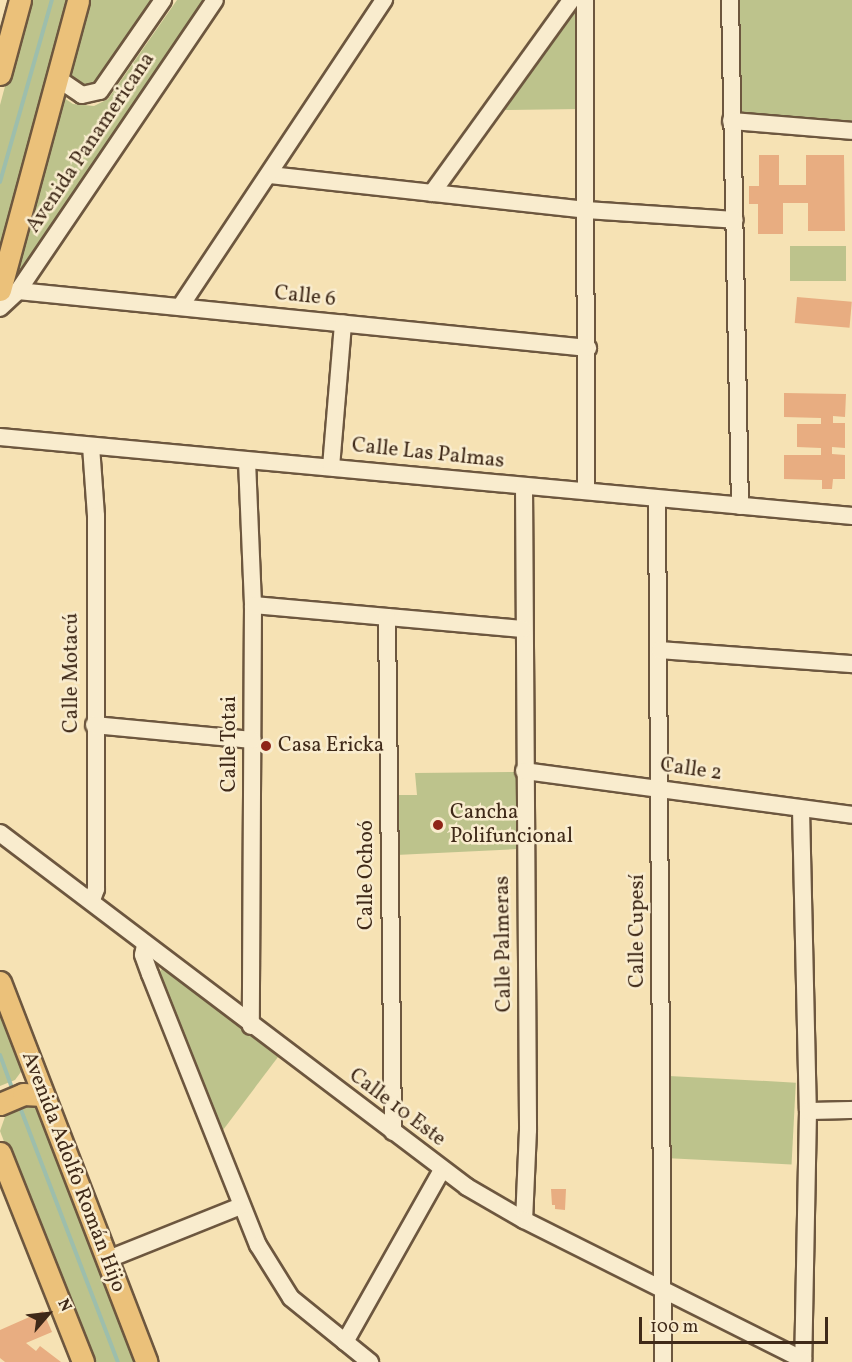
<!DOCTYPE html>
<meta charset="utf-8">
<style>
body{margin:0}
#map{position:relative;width:852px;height:1362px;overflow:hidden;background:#f6e2b4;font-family:Vollkorn,serif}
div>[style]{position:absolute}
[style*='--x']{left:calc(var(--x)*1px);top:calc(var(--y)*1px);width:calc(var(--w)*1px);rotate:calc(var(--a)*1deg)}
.green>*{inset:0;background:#bdc38c;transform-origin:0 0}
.stream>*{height:4px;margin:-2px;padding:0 2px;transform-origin:2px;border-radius:2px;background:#9dbeac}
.building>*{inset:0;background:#e8ad81;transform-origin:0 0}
.roads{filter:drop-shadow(2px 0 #6d573f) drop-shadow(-2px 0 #6d573f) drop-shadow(0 2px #6d573f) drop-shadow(0 -2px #6d573f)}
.minor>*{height:16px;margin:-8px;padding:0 8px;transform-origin:8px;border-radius:8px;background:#f9ecce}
.major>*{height:21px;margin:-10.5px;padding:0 10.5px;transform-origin:10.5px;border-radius:10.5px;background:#ebc17a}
.dots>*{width:16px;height:16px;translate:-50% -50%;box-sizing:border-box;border:3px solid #f9ecce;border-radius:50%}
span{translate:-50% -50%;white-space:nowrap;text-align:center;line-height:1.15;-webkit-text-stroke:5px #f9ecce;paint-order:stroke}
.street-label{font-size:21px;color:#3f2918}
.poi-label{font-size:21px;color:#3f2918}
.left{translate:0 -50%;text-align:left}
.north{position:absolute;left:18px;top:1284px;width:60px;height:60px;-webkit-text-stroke:4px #f9ecce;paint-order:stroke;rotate:62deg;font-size:16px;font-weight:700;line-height:24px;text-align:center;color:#3f2918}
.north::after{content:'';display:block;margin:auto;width:21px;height:27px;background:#3f2918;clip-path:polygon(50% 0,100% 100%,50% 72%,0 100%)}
.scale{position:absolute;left:639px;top:1317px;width:189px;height:27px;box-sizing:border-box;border:3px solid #3f2918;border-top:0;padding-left:8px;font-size:18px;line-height:21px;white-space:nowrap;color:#3f2918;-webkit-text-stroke:4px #f9ecce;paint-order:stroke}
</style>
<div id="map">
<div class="green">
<i style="clip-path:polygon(28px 0,75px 0,0 297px,0 105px)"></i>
<i style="clip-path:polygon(86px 0,152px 0,99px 80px,81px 86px,66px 75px)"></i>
<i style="clip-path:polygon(177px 0,205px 0,15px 285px,11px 281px,61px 96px,73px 104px,94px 106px,108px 99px)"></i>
<i style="clip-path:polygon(736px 0,852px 0,852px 127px,745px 118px,738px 106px)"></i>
<i style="clip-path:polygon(576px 10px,580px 109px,501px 110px,572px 12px)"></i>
<i style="left:846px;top:246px;width:35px;height:56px;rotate:90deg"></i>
<i style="clip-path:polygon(519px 772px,518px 849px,396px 855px,394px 795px,417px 795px,415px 773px)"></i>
<i style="clip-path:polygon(163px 968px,278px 1057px,220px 1134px,158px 973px)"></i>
<i style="clip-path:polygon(0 994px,26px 1065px,15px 1080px,0 1086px)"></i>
<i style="left:669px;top:1076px;width:127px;height:82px;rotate:3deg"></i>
<i style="clip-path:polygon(25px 1104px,42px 1108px,143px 1362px,88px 1362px,0 1131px,7px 1111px)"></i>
</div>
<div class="stream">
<i style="--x:0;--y:182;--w:189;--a:-74.1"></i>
<i style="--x:0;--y:1055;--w:37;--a:70"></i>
<i style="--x:18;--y:1102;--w:279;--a:69"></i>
</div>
<div class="building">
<i style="clip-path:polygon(759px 155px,779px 155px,779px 185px,806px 185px,806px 155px,844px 155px,845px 231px,808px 231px,808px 203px,783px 203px,783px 234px,758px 234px,758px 204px,749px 204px,749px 186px,759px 186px)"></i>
<i style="left:797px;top:297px;width:55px;height:26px;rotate:5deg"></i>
<i style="clip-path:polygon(784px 393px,846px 394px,845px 417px,833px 416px,833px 423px,845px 423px,845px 448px,832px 447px,832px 454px,845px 455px,845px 479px,833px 479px,832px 489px,822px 489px,822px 480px,784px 479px,784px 455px,821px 455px,821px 448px,797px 447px,797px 424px,821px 424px,821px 418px,784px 417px)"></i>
<i style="clip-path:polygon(551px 1189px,566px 1189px,565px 1210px,555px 1209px,555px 1205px,552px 1205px)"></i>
<i style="clip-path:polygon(43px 1311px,52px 1332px,26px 1343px,36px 1351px,40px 1346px,61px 1362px,5px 1362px,0 1358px,0 1330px)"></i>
</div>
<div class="roads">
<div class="minor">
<i style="--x:585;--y:0;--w:491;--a:89.9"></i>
<i style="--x:730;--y:0;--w:506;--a:88.87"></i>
<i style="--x:57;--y:78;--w:30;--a:34"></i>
<i style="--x:82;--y:95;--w:18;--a:-13"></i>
<i style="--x:100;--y:91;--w:111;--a:-55.3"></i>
<i style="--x:731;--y:121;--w:121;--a:4.7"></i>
<i style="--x:270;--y:175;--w:318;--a:6.3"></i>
<i style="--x:586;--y:210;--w:149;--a:3.8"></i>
<i style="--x:432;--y:193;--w:238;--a:-54.2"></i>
<i style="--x:18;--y:291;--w:573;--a:5.71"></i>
<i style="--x:180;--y:307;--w:369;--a:-56.4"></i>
<i style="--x:0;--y:308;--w:25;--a:-43"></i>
<i style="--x:18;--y:291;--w:351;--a:-55.9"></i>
<i style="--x:0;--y:437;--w:856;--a:5.3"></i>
<i style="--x:91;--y:446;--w:70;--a:85.9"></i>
<i style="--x:96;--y:516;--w:373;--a:90"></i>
<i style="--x:96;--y:889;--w:12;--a:110"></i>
<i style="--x:247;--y:461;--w:144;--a:87.6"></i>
<i style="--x:253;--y:605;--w:421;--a:90.3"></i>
<i style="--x:331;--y:467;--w:144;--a:-85.2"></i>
<i style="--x:524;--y:486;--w:644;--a:89.64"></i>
<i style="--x:528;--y:1130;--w:90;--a:92.5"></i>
<i style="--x:657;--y:500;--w:862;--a:89.6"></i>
<i style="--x:253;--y:605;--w:271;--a:5.1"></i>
<i style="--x:387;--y:617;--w:515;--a:89.33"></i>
<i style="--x:660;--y:650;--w:193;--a:4.2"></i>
<i style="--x:94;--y:725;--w:159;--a:5.4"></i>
<i style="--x:524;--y:771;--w:331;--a:7.6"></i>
<i style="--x:801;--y:809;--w:302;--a:88.7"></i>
<i style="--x:808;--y:1111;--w:251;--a:91.1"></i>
<i style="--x:0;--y:833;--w:586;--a:37.16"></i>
<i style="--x:467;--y:1187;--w:66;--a:30.1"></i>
<i style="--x:524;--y:1220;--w:312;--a:26.6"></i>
<i style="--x:145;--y:945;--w:10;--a:101"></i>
<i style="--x:143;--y:955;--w:20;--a:70"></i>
<i style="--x:150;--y:974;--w:292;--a:68.3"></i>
<i style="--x:258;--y:1245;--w:62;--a:58.1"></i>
<i style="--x:291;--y:1298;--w:102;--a:39"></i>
<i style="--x:808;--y:1111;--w:44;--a:-1.3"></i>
<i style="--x:106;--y:1260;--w:145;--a:-21.8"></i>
<i style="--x:345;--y:1342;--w:197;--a:-60.6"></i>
</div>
<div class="major">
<i style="--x:0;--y:74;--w:77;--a:-74.9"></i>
<i style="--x:0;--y:290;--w:300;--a:-74.9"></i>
<i style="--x:0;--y:982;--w:407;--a:68.9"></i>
<i style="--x:0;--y:1104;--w:25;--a:-23"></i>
<i style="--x:23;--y:1094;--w:20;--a:3"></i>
<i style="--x:0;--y:1153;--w:225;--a:68.3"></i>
</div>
</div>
<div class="dots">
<i style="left:266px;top:746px;background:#8f2418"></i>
<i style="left:438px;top:825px;background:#8f2418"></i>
</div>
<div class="street-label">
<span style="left:91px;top:143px;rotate:-56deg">Avenida Panamericana</span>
<span style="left:305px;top:297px;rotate:6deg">Calle 6</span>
<span style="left:428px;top:454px;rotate:6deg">Calle Las Palmas</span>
<span style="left:72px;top:673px;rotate:-90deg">Calle Motacú</span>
<span style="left:230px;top:744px;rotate:-90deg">Calle Totai</span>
<span style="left:691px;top:770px;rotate:8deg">Calle 2</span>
<span style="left:367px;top:875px;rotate:-90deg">Calle Ochoó</span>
<span style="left:638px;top:931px;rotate:-90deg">Calle Cupesí</span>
<span style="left:504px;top:944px;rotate:-91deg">Calle Palmeras</span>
<span style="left:397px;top:1108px;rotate:37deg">Calle 10 Este</span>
<span style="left:73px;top:1172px;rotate:69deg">Avenida Adolfo Román Hijo</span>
</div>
<div class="poi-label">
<span class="left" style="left:278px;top:746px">Casa Ericka</span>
<span class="left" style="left:450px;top:825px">Cancha<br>Polifuncional</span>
</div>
<div class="north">N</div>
<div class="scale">100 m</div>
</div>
